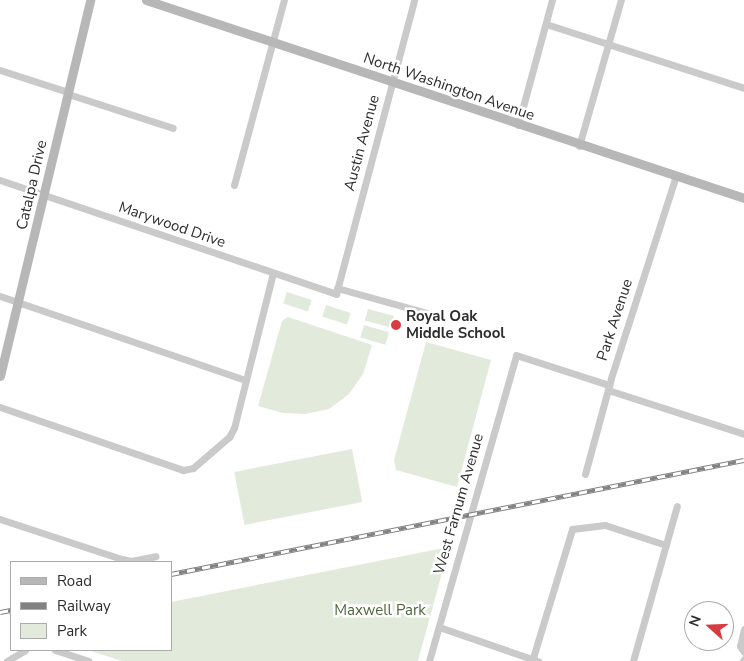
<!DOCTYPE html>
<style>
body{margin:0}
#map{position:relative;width:744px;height:661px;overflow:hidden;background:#fff;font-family:"Nunito Sans",sans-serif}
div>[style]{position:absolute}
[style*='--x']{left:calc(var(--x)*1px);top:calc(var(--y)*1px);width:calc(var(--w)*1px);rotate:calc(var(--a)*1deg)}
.green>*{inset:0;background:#e2eadc;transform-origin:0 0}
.street>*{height:7px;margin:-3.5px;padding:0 3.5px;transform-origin:3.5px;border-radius:3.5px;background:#cacaca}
.secondary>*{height:9px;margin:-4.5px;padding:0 4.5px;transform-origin:4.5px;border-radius:4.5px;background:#b7b7b7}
.rail>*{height:4.5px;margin-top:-2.25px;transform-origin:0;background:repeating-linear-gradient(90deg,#fff 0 8px,#828282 0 16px);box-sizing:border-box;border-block:1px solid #828282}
.dots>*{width:14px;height:14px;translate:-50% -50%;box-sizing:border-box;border:2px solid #fff;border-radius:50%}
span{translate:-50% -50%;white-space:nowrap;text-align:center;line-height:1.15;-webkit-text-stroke:5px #fff;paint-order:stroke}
.street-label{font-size:15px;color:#2d2d2d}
.poi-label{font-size:15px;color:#2d2d2d;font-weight:700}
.left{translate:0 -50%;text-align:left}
.park-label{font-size:15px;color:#4f653e}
.legend{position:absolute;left:10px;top:561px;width:162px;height:90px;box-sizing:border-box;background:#fff;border:1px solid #ababab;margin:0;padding:6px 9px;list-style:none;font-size:15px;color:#2d2d2d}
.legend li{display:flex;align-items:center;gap:10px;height:25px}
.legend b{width:25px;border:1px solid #ababab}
.north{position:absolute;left:684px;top:601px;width:50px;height:50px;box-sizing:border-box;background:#fff;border:1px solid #ababab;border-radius:50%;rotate:290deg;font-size:14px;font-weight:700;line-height:20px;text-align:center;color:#2d2d2d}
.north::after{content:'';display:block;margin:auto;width:18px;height:22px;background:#d73c41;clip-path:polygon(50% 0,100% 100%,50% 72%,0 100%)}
</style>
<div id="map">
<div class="green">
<i style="left:287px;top:292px;width:26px;height:12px;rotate:18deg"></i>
<i style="left:326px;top:305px;width:26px;height:12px;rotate:18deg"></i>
<i style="left:368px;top:309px;width:27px;height:12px;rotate:15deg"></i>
<i style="clip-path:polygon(288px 317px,372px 345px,363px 374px,349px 394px,329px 409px,305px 414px,283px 413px,258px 406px,282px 321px)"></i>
<i style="left:364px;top:325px;width:26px;height:13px;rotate:16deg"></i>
<i style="clip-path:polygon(426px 342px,491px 360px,457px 487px,396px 470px,394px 460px)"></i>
<i style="left:352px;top:449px;width:54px;height:120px;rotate:79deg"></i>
<i style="clip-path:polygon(449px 547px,418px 661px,122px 661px,88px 650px,171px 650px,171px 602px)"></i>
</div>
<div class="street">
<i style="--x:546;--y:24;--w:208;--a:17.9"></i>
<i style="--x:0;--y:70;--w:71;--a:17.9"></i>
<i style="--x:68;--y:94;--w:110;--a:17.9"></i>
<i style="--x:518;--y:125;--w:130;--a:-74.8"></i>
<i style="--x:579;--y:146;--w:152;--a:-74"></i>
<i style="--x:0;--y:180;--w:355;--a:18.7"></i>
<i style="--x:336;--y:294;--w:304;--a:-75.1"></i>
<i style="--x:234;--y:185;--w:192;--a:-74.9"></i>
<i style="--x:337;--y:288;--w:93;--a:15.5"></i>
<i style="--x:0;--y:296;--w:260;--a:18.9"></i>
<i style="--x:608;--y:390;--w:143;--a:17.9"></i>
<i style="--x:0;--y:407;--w:194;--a:19"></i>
<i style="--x:183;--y:470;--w:10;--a:-11"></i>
<i style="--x:193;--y:468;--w:48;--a:-40.7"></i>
<i style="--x:229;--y:437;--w:10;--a:-61"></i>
<i style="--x:234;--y:428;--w:160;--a:-75.9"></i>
<i style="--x:585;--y:474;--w:99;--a:-74.8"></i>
<i style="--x:611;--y:378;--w:212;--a:-72.2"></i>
<i style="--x:0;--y:519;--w:128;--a:18.2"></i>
<i style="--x:122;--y:559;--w:9;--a:13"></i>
<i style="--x:131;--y:561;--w:25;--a:-11"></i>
<i style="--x:439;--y:627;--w:105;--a:19"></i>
<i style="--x:744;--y:629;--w:17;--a:103"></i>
<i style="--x:740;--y:646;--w:7;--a:56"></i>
<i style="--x:55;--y:650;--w:35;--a:18"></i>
<i style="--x:7;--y:661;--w:21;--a:-31"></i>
<i style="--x:429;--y:661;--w:318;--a:-74.1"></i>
<i style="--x:516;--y:355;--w:98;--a:17.9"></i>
<i style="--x:532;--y:661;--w:138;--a:-73.1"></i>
<i style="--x:572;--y:529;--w:33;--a:-7"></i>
<i style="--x:605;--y:525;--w:64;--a:18.2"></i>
<i style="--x:633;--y:661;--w:161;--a:-74.2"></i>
<i style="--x:743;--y:661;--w:2;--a:-63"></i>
</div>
<div class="secondary">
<i style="--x:146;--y:0;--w:630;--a:18.32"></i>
<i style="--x:0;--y:376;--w:387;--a:-76.5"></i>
</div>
<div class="rail">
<i style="--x:171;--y:574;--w:584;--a:-11.25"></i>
<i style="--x:0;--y:612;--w:11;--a:-10"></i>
</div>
<div class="dots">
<i style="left:396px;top:325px;background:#d73c41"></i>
</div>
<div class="street-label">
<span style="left:449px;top:87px;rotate:19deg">North Washington Avenue</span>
<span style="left:362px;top:143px;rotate:-75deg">Austin Avenue</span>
<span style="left:32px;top:185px;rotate:-77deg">Catalpa Drive</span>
<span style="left:172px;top:225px;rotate:19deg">Marywood Drive</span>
<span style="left:615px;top:320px;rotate:-72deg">Park Avenue</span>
<span style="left:459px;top:504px;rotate:-74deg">West Farnum Avenue</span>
</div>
<div class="poi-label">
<span class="left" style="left:406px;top:325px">Royal Oak<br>Middle School</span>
</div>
<div class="park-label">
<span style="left:380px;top:611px">Maxwell Park</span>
</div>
<ul class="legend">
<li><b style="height:6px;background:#b7b7b7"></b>Road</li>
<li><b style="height:6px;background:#828282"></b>Railway</li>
<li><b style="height:14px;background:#e2eadc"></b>Park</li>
</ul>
<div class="north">N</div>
</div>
